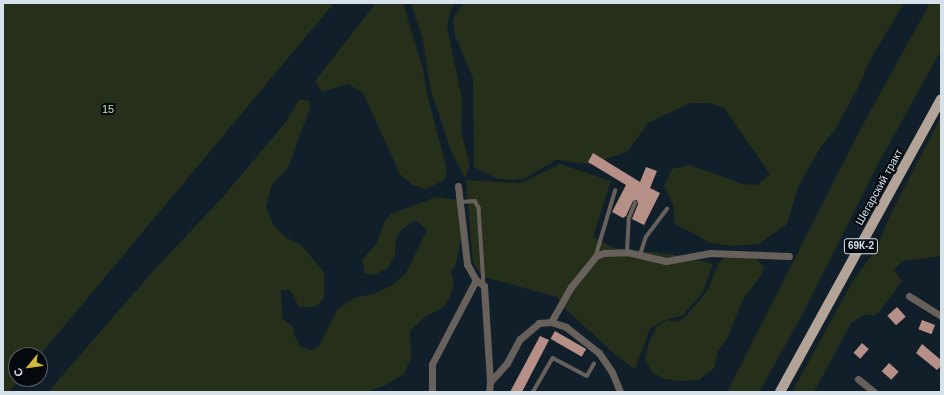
<!DOCTYPE html>
<meta charset="utf-8">
<style>
body{margin:0}
#map{position:relative;width:944px;height:395px;overflow:hidden;background:#111f2b;font-family:Arial,sans-serif}
div>[style]{position:absolute}
[style*='--x']{left:calc(var(--x)*1px);top:calc(var(--y)*1px);width:calc(var(--w)*1px);rotate:calc(var(--a)*1deg)}
.green>*{inset:0;background:#252f1a}
.building>*{inset:0;background:#b68f86;transform-origin:0 0}
.lane>*{height:3.5px;margin:-1.75px;padding:0 1.75px;transform-origin:1.75px;border-radius:1.75px;background:#68605a}
.street>*{height:7px;margin:-3.5px;padding:0 3.5px;transform-origin:3.5px;border-radius:3.5px;background:#68605a}
.primary>*{height:10px;margin:-5px;padding:0 5px;transform-origin:5px;border-radius:5px;background:#b4a497}
span{translate:-50% -50%;white-space:nowrap;text-align:center;line-height:1.15;-webkit-text-stroke:4px #04090e;paint-order:stroke}
.shield-label span{padding:1px 3px;background:#04090e;border:1px solid;border-radius:3px;-webkit-text-stroke-width:0}
.shield-label{font-size:10px;color:#d7e1e9;font-weight:700}
.park-label{font-size:11px;color:#c7e1a9}
.street-label{font-size:11px;color:#d7e1e9}
.frame{position:absolute;inset:0;border:4px solid #d7e1e9;pointer-events:none}
.north{position:absolute;left:8px;top:347px;width:40px;height:40px;box-sizing:border-box;background:#04090e;border:1px solid #585f66;border-radius:50%;rotate:241deg;font-size:11px;font-weight:700;line-height:16px;text-align:center;color:#d7e1e9}
.north::after{content:'';display:block;margin:auto;width:14px;height:18px;background:#d2b736;clip-path:polygon(50% 0,100% 100%,50% 72%,0 100%)}
</style>
<div id="map">
<div class="green">
<i style="clip-path:polygon(3px 3px,334px 3px,40px 355px,16px 355px,16px 379px,20px 379px,9px 392px,3px 392px)"></i>
<i style="clip-path:polygon(376px 3px,403px 3px,423px 69px,427px 94px,447px 170px,444px 180px,426px 189px,412px 185px,400px 174px,363px 93px,348px 84px,322px 92px,315px 81px)"></i>
<i style="clip-path:polygon(411px 3px,455px 3px,451px 9px,447px 26px,462px 100px,461px 131px,470px 167px,465px 178px,452px 153px,430px 87px,423px 40px)"></i>
<i style="clip-path:polygon(464px 3px,904px 3px,870px 60px,858px 88px,835px 130px,820px 148px,798px 187px,787px 224px,759px 244px,734px 246px,711px 243px,675px 224px,673px 204px,664px 186px,672px 169px,690px 165px,743px 184px,757px 185px,770px 174px,724px 108px,710px 103px,690px 103px,648px 123px,627px 152px,590px 164px,556px 160px,524px 179px,513px 180px,498px 179px,474px 167px,473px 78px,455px 35px,453px 18px)"></i>
<i style="clip-path:polygon(930px 3px,941px 3px,941px 50px,876px 168px,802px 315px,759px 392px,727px 392px,861px 128px)"></i>
<i style="clip-path:polygon(299px 99px,309px 101px,310px 108px,288px 168px,272px 184px,266px 207px,273px 224px,285px 237px,301px 245px,324px 272px,324px 298px,315px 307px,299px 307px,290px 290px,281px 290px,282px 318px,294px 328px,293px 333px,301px 347px,313px 350px,319px 346px,337px 310px,356px 297px,374px 294px,392px 285px,406px 273px,427px 230px,416px 220px,401px 230px,396px 238px,395px 255px,388px 268px,375px 275px,365px 273px,362px 260px,376px 244px,385px 221px,391px 214px,436px 197px,458px 200px,463px 229px,456px 264px,451px 272px,454px 282px,450px 296px,445px 306px,425px 317px,410px 331px,411px 358px,404px 374px,384px 386px,364px 392px,48px 392px,154px 270px,221px 199px,286px 122px)"></i>
<i style="clip-path:polygon(941px 117px,941px 256px,902px 261px,894px 270px,902px 281px,880px 311px,874px 316px,866px 314px,851px 323px,814px 392px,792px 392px,853px 281px,877px 248px,890px 215px)"></i>
<i style="clip-path:polygon(560px 164px,611px 181px,593px 237px,614px 248px,678px 255px,713px 264px,703px 292px,682px 316px,667px 319px,650px 328px,635px 369px,618px 357px,561px 305px,557px 297px,484px 277px,473px 263px,466px 180px,521px 183px)"></i>
<i style="clip-path:polygon(729px 253px,756px 258px,764px 268px,761px 276px,743px 299px,728px 337px,718px 351px,714px 368px,699px 380px,680px 381px,664px 379px,652px 372px,645px 359px,649px 342px,657px 326px,667px 320px,678px 322px,685px 317px,708px 290px,718px 264px)"></i>
</div>
<div class="building">
<i style="clip-path:polygon(593px 153px,640px 182px,646px 167px,657px 171px,650px 188px,660px 193px,644px 225px,632px 219px,638px 204px,637px 200px,633px 201px,626px 216px,623px 218px,612px 212px,626px 185px,588px 162px)"></i>
<i style="left:897px;top:307px;width:13px;height:13px;rotate:48deg"></i>
<i style="left:922px;top:320px;width:14px;height:10px;rotate:21deg"></i>
<i style="left:555px;top:331px;width:36px;height:9px;rotate:30deg"></i>
<i style="clip-path:polygon(540px 336px,549px 340px,522px 392px,510px 392px)"></i>
<i style="left:862px;top:343px;width:9px;height:13px;rotate:41deg"></i>
<i style="clip-path:polygon(922px 344px,941px 360px,941px 366px,937px 370px,916px 353px)"></i>
<i style="left:889px;top:363px;width:13px;height:11px;rotate:42deg"></i>
</div>
<div class="lane">
<i style="--x:461;--y:202;--w:14;--a:-4"></i>
<i style="--x:475;--y:201;--w:8;--a:60"></i>
<i style="--x:479;--y:208;--w:77;--a:86.3"></i>
<i style="--x:627;--y:252;--w:34;--a:-87"></i>
<i style="--x:629;--y:218;--w:16;--a:-68"></i>
<i style="--x:596;--y:255;--w:67;--a:-73.5"></i>
<i style="--x:640;--y:255;--w:19;--a:-72"></i>
<i style="--x:646;--y:237;--w:35;--a:-53"></i>
<i style="--x:533;--y:392;--w:39;--a:-60"></i>
<i style="--x:553;--y:358;--w:38;--a:28"></i>
<i style="--x:587;--y:376;--w:14;--a:-60"></i>
</div>
<div class="street">
<i style="--x:458;--y:186;--w:79;--a:83.4"></i>
<i style="--x:467;--y:264;--w:18;--a:61"></i>
<i style="--x:476;--y:280;--w:10;--a:37"></i>
<i style="--x:484;--y:286;--w:96;--a:86.4"></i>
<i style="--x:909;--y:296;--w:38;--a:32"></i>
<i style="--x:551;--y:322;--w:40;--a:-60.3"></i>
<i style="--x:571;--y:287;--w:40;--a:-51"></i>
<i style="--x:596;--y:256;--w:9;--a:-21"></i>
<i style="--x:604;--y:253;--w:23;--a:-2"></i>
<i style="--x:627;--y:252;--w:40;--a:13"></i>
<i style="--x:666;--y:261;--w:45;--a:-10.3"></i>
<i style="--x:710;--y:253;--w:79;--a:2.2"></i>
<i style="--x:858;--y:379;--w:21;--a:39"></i>
<i style="--x:432;--y:392;--w:28;--a:-90"></i>
<i style="--x:432;--y:364;--w:95;--a:-62.4"></i>
<i style="--x:489;--y:392;--w:10;--a:-84"></i>
<i style="--x:490;--y:382;--w:25;--a:-48"></i>
<i style="--x:507;--y:363;--w:27;--a:-62"></i>
<i style="--x:520;--y:339;--w:25;--a:-40"></i>
<i style="--x:539;--y:323;--w:12;--a:-5"></i>
<i style="--x:551;--y:322;--w:16;--a:18"></i>
<i style="--x:566;--y:327;--w:42;--a:38.2"></i>
<i style="--x:599;--y:353;--w:23;--a:56"></i>
<i style="--x:612;--y:372;--w:22;--a:68"></i>
</div>
<div class="primary">
<i style="--x:780;--y:392;--w:334;--a:-61.2"></i>
</div>
<div class="shield-label">
<span style="left:861px;top:246px">69К-2</span>
</div>
<div class="park-label">
<span style="left:108px;top:109px">15</span>
</div>
<div class="street-label">
<span style="left:879px;top:187px;rotate:-61deg">Шегарский тракт</span>
</div>
<div class="frame"></div>
<div class="north">С</div>
</div>
